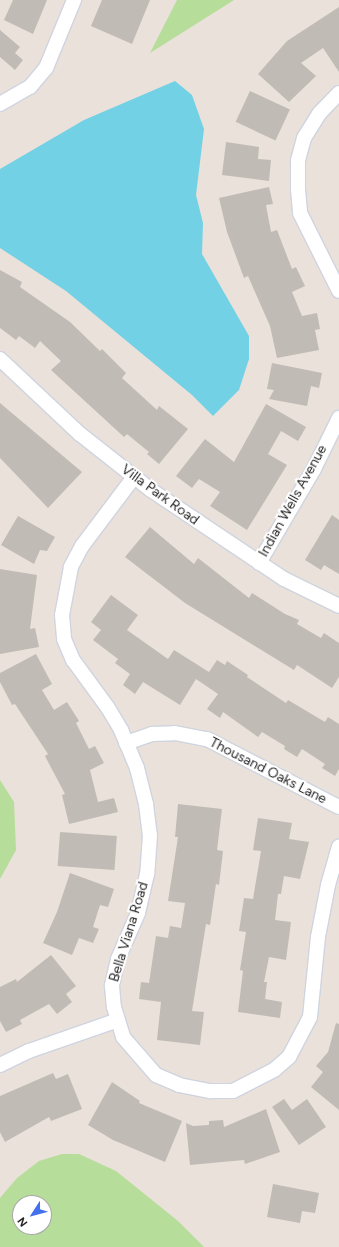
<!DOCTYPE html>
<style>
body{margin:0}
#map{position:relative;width:339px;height:1247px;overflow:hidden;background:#e9e1da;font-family:Figtree,sans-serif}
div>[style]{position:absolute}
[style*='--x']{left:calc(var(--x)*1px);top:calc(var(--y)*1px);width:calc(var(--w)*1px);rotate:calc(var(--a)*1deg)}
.green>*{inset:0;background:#b6dd99}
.water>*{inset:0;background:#72d1e5}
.building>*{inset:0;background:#c1bbb6;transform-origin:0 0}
.roads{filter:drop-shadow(1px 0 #cfd4e0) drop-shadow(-1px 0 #cfd4e0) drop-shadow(0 1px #cfd4e0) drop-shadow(0 -1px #cfd4e0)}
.minor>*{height:14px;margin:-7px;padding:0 7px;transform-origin:7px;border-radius:7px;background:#fff}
span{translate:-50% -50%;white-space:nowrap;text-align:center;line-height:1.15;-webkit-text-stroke:4px #fff;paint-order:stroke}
.street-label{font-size:14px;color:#272727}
.north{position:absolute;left:12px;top:1195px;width:40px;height:40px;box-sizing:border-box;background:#fff;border:1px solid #a9a9a9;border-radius:50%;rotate:234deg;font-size:11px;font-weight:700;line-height:16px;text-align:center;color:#272727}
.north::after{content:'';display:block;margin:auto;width:14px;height:18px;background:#4371ed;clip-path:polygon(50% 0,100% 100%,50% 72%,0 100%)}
</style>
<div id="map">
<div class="green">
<i style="clip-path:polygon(177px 0,234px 0,150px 53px)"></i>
<i style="clip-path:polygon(0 780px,14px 802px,16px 850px,0 879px)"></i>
<i style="clip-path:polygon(evenodd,62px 1154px,79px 1154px,116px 1171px,178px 1221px,204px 1247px,0 1247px,0 1198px,17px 1178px,39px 1161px,62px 1154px,20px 1203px,44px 1203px,44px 1227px,20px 1227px,20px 1203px)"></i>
</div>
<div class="water">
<i style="clip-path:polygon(175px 81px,192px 95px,204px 129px,196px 195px,203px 223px,202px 254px,249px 336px,249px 359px,239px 390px,213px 416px,192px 395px,66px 291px,0 248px,0 169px,84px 120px)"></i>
</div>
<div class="building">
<i style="clip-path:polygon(13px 0,47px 0,33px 34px,4px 20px)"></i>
<i style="clip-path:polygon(102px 0,150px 0,132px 44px,91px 26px)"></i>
<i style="clip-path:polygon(339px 7px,339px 72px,323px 48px,301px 63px,316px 76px,289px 102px,258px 74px,287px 41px)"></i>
<i style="clip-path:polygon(0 30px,20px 47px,15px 53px,23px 60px,15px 70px,0 57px)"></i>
<i style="left:250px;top:91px;width:44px;height:34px;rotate:25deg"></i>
<i style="clip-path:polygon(226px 142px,259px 147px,258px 159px,271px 160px,269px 181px,222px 175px)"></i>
<i style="clip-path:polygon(269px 187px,273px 204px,266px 205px,271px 232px,277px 230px,292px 269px,296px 267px,305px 286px,292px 292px,302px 316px,317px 313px,320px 329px,315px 330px,319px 350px,277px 358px,270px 326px,248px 276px,244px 278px,227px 232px,219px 198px)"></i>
<i style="clip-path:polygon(0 270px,22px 282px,20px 287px,70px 322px,100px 351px,102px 349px,126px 373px,122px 378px,157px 410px,159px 406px,188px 429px,159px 464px,147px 454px,149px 452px,127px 434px,124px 437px,51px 370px,61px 361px,40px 341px,35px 348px,19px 336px,16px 340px,0 328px)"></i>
<i style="clip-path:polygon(272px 363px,322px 373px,319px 388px,311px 386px,307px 406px,269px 399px,274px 390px,267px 389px)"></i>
<i style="clip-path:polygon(0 403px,82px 472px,48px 508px,0 458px)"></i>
<i style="clip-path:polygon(266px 404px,306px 427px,298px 441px,281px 431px,268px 454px,287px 465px,247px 530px,210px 506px,220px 492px,199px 479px,192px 488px,176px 476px,205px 439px,234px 462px)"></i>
<i style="clip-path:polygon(332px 515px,339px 520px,339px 574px,324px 565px,321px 570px,305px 560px)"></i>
<i style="clip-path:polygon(18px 516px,55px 537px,47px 551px,40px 550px,34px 564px,1px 545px)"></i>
<i style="clip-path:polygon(150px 527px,194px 564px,198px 558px,249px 598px,252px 593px,285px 614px,299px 620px,297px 624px,321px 638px,324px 633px,339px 643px,339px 677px,332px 688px,297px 665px,294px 670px,185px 603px,125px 557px)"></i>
<i style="clip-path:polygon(0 569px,37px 575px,30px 629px,35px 628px,39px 647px,0 654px)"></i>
<i style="clip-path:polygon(111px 595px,138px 615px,127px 630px,168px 659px,174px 650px,209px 672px,217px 660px,225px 665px,227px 661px,248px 675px,247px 677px,286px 703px,288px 700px,325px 722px,328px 717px,339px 724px,339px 769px,335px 776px,322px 768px,325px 764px,302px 749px,297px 757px,284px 749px,285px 746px,262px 732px,258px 737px,223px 712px,220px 718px,207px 709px,218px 694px,196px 679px,180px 705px,143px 682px,135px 694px,123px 685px,130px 674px,115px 663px,118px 659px,93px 640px,101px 630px,91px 622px)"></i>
<i style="clip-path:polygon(36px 654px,52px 684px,42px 690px,54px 710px,67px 702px,79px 721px,76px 723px,89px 749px,95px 746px,104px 763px,90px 770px,98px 802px,114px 798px,118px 812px,69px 824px,62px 795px,65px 794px,45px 756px,48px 754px,15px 704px,12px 705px,0 682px,0 673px)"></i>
<i style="clip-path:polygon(178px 804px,222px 809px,217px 850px,223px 851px,219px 885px,216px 884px,210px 925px,206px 924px,192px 1011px,204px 1012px,200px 1045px,157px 1040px,161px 1002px,139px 999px,141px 982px,149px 983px,156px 936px,168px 938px,170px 926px,181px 928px,185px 903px,168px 901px,178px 837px,175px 837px)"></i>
<i style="clip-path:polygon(258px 818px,292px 823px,289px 839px,309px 842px,300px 879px,284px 876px,281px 894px,278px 894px,275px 920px,291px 922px,288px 945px,286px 960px,269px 957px,264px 982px,267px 982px,265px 999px,282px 1002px,280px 1018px,238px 1012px,243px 971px,240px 970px,246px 932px,239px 931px,244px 898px,253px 899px,261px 851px,253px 850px)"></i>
<i style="left:60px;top:832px;width:57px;height:34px;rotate:4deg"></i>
<i style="clip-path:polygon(70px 873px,114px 889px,108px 907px,100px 905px,93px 927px,99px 929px,93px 943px,79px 938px,72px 955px,43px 943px,57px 912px)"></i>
<i style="clip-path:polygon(51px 955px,76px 986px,66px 994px,72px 1002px,57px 1014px,49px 1004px,20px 1020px,22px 1024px,6px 1032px,0 1021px,0 987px,16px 979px,17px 982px)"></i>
<i style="clip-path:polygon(336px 1023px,339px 1024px,339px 1110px,311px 1087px,323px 1072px,316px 1066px,328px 1052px)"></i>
<i style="clip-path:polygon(53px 1073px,56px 1079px,68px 1074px,82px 1109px,51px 1121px,49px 1117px,5px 1142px,0 1132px,0 1096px)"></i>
<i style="clip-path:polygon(112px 1082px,140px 1101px,139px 1103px,182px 1121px,165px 1162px,113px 1140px,88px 1125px)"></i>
<i style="clip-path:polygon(284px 1099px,292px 1110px,307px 1099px,326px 1127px,299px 1145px,272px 1107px)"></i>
<i style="clip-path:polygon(266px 1109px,280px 1152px,245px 1164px,244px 1160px,190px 1165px,186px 1123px,193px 1126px,209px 1125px,209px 1121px,223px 1120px,224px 1127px)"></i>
<i style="clip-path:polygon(273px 1184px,319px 1193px,315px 1213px,302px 1211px,300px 1223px,267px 1217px)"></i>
</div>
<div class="roads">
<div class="minor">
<i style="--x:339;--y:93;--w:29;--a:134"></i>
<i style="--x:319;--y:114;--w:28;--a:122"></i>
<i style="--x:304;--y:138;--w:24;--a:105"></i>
<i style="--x:298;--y:161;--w:28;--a:90"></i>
<i style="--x:298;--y:189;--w:24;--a:85"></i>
<i style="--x:300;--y:213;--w:87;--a:63.4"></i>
<i style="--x:0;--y:104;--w:34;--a:-30"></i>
<i style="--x:30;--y:87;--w:25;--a:-50"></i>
<i style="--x:46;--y:68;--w:74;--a:-67.6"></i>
<i style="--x:0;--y:359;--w:110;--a:43.2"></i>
<i style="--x:80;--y:434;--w:90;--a:38.3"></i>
<i style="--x:151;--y:490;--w:160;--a:33.8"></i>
<i style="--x:284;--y:579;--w:61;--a:26.1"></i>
<i style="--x:134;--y:477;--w:86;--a:127"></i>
<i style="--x:82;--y:546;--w:24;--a:118"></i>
<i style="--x:71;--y:567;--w:49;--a:100.6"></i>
<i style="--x:62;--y:615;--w:24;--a:85"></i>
<i style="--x:64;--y:639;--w:23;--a:67"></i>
<i style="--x:73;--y:660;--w:59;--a:53.9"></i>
<i style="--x:108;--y:708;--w:26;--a:59"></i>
<i style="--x:121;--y:730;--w:41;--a:67.2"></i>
<i style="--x:137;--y:768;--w:37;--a:76"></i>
<i style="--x:146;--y:804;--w:31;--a:83"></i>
<i style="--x:150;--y:835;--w:39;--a:94"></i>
<i style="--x:147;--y:874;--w:40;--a:103"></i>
<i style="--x:138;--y:913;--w:50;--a:113.5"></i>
<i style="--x:118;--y:959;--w:28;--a:103"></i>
<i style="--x:112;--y:986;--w:21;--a:85"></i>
<i style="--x:114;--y:1007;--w:31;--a:73"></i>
<i style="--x:123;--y:1037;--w:50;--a:49"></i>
<i style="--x:156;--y:1075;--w:25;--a:23"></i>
<i style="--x:179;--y:1085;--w:33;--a:11"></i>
<i style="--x:211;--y:1091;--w:22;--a:0"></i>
<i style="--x:233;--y:1091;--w:46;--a:-27.1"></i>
<i style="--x:274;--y:1070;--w:20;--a:-41"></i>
<i style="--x:289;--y:1057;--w:45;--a:-62.3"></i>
<i style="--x:310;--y:1017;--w:80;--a:-84.3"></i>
<i style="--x:318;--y:937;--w:53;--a:-79.1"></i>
<i style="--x:328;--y:885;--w:40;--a:-74"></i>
<i style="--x:259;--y:563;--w:109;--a:-59.7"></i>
<i style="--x:314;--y:469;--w:57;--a:-63.9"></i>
<i style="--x:126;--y:743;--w:28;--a:-19"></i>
<i style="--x:152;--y:734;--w:23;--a:-2"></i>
<i style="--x:175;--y:733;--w:33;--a:11"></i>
<i style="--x:207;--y:739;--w:148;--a:27.3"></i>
<i style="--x:0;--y:1065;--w:32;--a:-26"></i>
<i style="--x:29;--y:1051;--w:94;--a:-19.2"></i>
</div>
</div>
<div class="street-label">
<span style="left:160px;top:495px;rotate:36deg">Villa Park Road</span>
<span style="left:293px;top:501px;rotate:-61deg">Indian Wells Avenue</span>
<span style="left:268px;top:771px;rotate:27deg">Thousand Oaks Lane</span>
<span style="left:129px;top:932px;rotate:-73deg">Bella Viana Road</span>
</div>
<div class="north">N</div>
</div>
